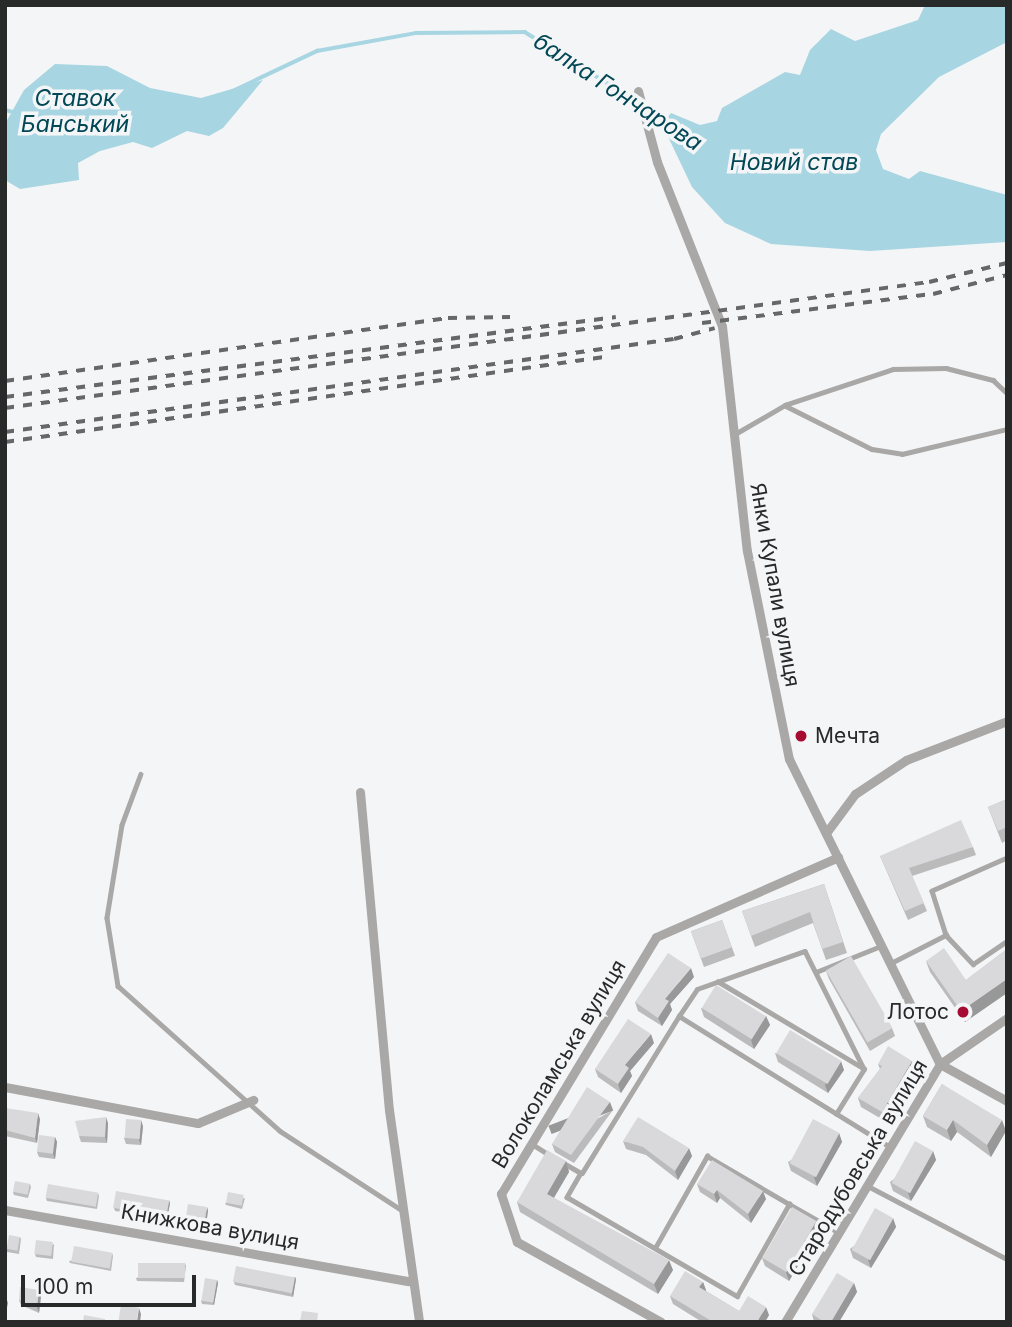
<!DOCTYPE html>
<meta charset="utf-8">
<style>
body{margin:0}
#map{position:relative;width:1012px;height:1327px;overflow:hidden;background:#f4f5f7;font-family:Inter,sans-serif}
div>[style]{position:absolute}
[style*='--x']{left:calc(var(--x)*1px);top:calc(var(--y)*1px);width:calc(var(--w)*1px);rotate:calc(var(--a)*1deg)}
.water>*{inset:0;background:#a7d5e2}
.stream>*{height:3.5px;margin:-1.75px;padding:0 1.75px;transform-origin:1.75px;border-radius:1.75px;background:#a7d5e2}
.service>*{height:4.5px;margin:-2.25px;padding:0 2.25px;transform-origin:2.25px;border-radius:2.25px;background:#a9a8a7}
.minor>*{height:9px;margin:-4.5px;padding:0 4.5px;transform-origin:4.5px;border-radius:4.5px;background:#a9a8a7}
.rail>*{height:3.5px;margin-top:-1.75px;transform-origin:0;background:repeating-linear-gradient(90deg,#666767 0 9px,transparent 0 18px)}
.wall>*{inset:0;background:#bbbbbc;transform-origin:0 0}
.shaded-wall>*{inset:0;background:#989899;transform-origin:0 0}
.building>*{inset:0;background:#d9d9db;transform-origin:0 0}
.dots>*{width:19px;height:19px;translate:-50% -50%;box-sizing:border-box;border:4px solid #f4f5f7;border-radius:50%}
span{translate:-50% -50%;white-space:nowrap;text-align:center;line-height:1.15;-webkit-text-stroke:7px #f4f5f7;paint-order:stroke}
.street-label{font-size:21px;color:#282929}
.poi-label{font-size:21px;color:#282929}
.left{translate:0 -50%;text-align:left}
.right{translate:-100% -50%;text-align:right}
.water-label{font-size:23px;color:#014755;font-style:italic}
.frame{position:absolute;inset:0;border:7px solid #282929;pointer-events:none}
.scale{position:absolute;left:21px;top:1275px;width:175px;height:32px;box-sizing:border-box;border:4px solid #282929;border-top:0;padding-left:9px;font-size:21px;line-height:24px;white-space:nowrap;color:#282929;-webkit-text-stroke:5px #f4f5f7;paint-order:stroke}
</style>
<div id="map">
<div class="water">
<i style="clip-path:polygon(925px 5px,1007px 5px,1007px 42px,939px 77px,881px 134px,876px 150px,883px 169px,909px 179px,920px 171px,1007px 195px,1007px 242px,870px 251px,771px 244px,725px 223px,692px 187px,662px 124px,671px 113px,700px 125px,717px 121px,722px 108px,785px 72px,800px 75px,810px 50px,831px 29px,855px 41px,918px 20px)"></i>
<i style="clip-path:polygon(55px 64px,107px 66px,150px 88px,201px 98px,263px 80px,223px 128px,209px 136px,187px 131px,152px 148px,133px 142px,100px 151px,78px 163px,79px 180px,20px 189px,5px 180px,5px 124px,24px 90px)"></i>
</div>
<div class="stream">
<i style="--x:218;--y:98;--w:110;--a:-25.4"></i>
<i style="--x:317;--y:51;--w:101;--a:-10.3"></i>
<i style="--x:416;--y:33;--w:109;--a:-0.5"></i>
<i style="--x:525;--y:32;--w:134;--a:31.9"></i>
<i style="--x:645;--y:108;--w:28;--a:38"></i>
<i style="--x:5;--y:110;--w:9;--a:13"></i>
</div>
<div class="service">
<i style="--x:786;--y:406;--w:96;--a:26.6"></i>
<i style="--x:872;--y:449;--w:30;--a:9"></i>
<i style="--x:902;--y:454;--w:108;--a:-13.4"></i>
<i style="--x:735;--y:434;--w:58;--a:-30.1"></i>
<i style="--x:785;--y:405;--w:114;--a:-18.4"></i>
<i style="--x:893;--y:369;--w:53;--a:-1.1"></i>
<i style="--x:946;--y:368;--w:49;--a:14.3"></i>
<i style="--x:993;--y:380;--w:19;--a:43"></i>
<i style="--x:141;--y:774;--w:54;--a:110.4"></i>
<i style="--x:122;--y:825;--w:94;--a:99.2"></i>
<i style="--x:107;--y:918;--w:69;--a:80.8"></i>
<i style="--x:118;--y:986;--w:217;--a:41.8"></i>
<i style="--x:280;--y:1131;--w:143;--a:33"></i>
<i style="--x:1007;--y:858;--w:82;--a:156.3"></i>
<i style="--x:932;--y:891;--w:46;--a:72.3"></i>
<i style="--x:946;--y:935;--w:40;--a:47"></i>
<i style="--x:973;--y:964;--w:41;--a:-34.1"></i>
<i style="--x:891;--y:963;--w:62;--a:-27"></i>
<i style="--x:816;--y:972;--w:70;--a:-21.8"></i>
<i style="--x:679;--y:1016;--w:32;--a:-56"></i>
<i style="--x:697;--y:989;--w:114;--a:-19.4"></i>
<i style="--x:805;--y:951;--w:132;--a:63.4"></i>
<i style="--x:864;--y:1069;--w:170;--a:-149.2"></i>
<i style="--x:836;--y:1114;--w:53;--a:-58.1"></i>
<i style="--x:532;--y:1144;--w:19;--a:32"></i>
<i style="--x:562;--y:1162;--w:22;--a:30"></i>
<i style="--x:581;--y:1173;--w:28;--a:120"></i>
<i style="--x:567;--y:1197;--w:197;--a:30.2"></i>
<i style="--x:737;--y:1296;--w:106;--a:-60.5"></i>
<i style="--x:789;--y:1204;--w:56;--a:29.7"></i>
<i style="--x:582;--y:1173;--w:185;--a:-58.3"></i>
<i style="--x:679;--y:1016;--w:248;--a:31.8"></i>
<i style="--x:868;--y:1186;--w:157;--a:27.7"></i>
<i style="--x:655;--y:1248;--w:106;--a:-60.5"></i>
<i style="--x:707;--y:1156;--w:95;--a:30.3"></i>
</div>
<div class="minor">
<i style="--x:638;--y:91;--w:73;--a:75"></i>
<i style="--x:657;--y:162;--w:176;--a:68.4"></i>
<i style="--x:722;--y:326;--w:226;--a:83.7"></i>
<i style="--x:747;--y:551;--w:212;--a:78.6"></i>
<i style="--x:789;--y:759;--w:340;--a:63.7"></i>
<i style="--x:360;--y:792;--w:319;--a:84.8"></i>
<i style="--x:389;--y:1110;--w:214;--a:81.9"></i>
<i style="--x:826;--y:833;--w:49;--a:-53.4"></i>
<i style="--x:855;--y:794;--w:61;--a:-33.7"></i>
<i style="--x:906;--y:760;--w:108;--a:-21.1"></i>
<i style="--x:940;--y:1064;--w:77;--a:28.9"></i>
<i style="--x:5;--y:1087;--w:196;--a:10.6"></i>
<i style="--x:198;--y:1123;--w:60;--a:-22.7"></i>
<i style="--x:5;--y:1210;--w:410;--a:10"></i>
<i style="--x:661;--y:1322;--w:165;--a:-150.9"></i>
<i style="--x:517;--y:1242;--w:51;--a:-108.4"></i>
<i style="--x:501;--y:1194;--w:300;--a:-58.9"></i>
<i style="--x:656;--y:937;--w:199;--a:-23.7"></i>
<i style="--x:785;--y:1322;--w:301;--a:-59"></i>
<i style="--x:940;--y:1064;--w:81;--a:-34.5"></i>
</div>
<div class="rail">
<i style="--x:702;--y:323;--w:233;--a:-7.2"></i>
<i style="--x:933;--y:294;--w:76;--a:-14.4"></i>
<i style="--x:5;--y:381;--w:447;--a:-8.1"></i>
<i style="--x:448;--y:318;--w:62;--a:-0.9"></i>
<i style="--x:5;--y:397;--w:616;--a:-7.46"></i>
<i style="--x:5;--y:408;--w:933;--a:-7.77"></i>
<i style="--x:929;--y:282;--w:80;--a:-13.7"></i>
<i style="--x:5;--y:432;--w:675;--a:-7.91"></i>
<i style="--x:674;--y:339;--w:42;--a:-15"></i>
<i style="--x:5;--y:442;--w:605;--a:-8.08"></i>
</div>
<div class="wall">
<i style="clip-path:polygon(1007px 799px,1007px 840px,1002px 843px,988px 807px)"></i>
<i style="clip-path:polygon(973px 847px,976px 855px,912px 876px,927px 911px,908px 920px,880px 856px)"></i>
<i style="clip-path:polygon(824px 884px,847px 953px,826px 960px,813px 923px,755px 947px,742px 911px)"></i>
<i style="left:722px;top:920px;width:38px;height:33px;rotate:70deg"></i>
<i style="clip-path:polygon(1007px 949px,1007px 993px,965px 1022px,930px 972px,926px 961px,966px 980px)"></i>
<i style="clip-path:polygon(826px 971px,892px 1028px,895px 1036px,870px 1051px,829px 979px)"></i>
<i style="clip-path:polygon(694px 977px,670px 1004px,672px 1010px,662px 1026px,638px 1011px,635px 1002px)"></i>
<i style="clip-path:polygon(701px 1008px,766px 1016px,770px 1025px,754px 1049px,704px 1017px)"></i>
<i style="clip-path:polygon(654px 1043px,630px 1071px,632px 1076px,621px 1093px,598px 1077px,595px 1069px)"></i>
<i style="clip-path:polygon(775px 1053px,844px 1070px,828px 1093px,778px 1062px)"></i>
<i style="clip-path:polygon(912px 1061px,915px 1069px,885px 1121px,861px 1107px,858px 1098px,880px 1069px,878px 1064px)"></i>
<i style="clip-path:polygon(942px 1084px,1006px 1131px,991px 1157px,957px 1132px,951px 1141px,927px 1127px,923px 1116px)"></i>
<i style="clip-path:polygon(5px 1108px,40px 1119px,37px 1143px,5px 1136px)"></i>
<i style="clip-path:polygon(613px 1110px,574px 1163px,555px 1152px,552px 1144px)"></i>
<i style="clip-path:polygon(108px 1123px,107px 1143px,81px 1142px,79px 1136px)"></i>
<i style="clip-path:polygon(143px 1126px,141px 1145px,126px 1144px,124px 1138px)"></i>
<i style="clip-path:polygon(839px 1133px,842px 1142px,817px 1186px,791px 1171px,788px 1162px)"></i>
<i style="clip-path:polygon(55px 1137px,57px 1142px,55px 1159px,39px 1157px,37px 1152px)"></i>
<i style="clip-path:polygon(623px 1141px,692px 1156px,678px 1180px,646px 1155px,626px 1149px)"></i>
<i style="clip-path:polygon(933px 1151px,936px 1160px,911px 1201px,893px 1191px,890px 1182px)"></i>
<i style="clip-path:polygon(566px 1161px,569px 1172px,554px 1198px,673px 1270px,658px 1294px,520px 1212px,517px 1202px)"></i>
<i style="clip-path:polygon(30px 1184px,31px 1187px,28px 1198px,14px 1195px,13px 1192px)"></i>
<i style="clip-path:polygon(697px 1184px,766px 1199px,751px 1223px,720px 1198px,717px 1203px,700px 1192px)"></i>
<i style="clip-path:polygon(98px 1193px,99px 1196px,97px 1209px,47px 1201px,46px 1198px)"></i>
<i style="clip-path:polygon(245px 1198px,242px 1209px,226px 1205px,225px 1203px)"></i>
<i style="clip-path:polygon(170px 1203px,167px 1219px,115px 1211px,114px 1208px)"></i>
<i style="clip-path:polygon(208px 1210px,206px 1226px,187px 1223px,186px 1221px)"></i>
<i style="clip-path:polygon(893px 1218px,896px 1227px,871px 1268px,853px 1258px,850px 1249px)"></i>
<i style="clip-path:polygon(819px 1230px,789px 1281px,765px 1266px,762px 1258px)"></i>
<i style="clip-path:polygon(20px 1237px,21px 1239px,19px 1254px,7px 1252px,6px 1249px)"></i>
<i style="clip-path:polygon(54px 1244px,53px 1259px,36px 1257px,35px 1254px)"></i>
<i style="clip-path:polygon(112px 1253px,113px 1256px,111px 1271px,70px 1263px,69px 1261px)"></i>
<i style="clip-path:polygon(185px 1263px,186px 1266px,184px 1282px,137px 1281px,136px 1278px)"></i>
<i style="clip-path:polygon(295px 1277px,296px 1279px,293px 1297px,235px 1285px,234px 1282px)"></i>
<i style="clip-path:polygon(217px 1280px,218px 1283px,214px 1305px,202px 1304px,201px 1301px)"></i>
<i style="clip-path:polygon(703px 1282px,706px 1291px,739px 1311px,769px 1315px,765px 1322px,702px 1322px,673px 1304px,670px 1296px)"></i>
<i style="clip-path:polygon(854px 1283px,857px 1292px,839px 1322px,814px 1322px,812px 1314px)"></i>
<i style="clip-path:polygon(39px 1290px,41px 1296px,39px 1313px,21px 1305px,19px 1300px)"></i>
</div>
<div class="shaded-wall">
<i style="clip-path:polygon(691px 968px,694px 977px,670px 1004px,672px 1010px,662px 1026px,658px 1018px,665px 999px)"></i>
<i style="clip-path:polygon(1007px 979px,1007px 993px,965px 1022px,961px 1011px)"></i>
<i style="clip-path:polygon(766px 1016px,770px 1025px,754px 1049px,751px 1040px)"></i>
<i style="clip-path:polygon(651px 1034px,654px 1043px,630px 1071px,632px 1076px,621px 1093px,618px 1084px,625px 1065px)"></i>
<i style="clip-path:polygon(841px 1061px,844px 1070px,828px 1093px,825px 1085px)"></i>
<i style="clip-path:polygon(912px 1061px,915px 1069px,885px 1121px,882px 1112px)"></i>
<i style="left:610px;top:1102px;width:9px;height:66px;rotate:69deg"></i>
<i style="clip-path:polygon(38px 1113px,40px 1119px,37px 1143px,35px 1138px)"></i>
<i style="clip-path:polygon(106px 1117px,108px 1123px,107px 1143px,105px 1137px)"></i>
<i style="clip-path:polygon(141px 1120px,143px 1126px,141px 1145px,139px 1140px)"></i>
<i style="clip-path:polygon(953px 1120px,957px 1132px,951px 1141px,947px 1130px)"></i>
<i style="clip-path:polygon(1002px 1120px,1006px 1131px,991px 1157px,987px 1145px)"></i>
<i style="clip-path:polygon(839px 1133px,842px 1142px,817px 1186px,814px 1177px)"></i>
<i style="clip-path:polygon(55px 1137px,57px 1142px,55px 1159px,53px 1154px)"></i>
<i style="clip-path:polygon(689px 1148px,692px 1156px,678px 1180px,675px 1171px)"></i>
<i style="clip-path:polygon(933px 1151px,936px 1160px,911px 1201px,908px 1193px)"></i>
<i style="clip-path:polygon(566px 1161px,569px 1172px,550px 1204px,547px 1194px)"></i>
<i style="clip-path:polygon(717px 1190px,720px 1198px,717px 1203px,714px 1194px)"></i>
<i style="clip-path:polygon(763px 1191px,766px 1199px,751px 1223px,748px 1214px)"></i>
<i style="clip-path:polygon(169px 1200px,170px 1203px,167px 1219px,166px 1216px)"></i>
<i style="clip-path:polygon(207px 1207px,208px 1210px,206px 1226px,205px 1223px)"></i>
<i style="clip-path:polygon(893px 1218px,896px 1227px,871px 1268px,868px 1260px)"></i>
<i style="clip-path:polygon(816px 1221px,819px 1230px,789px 1281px,786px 1272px)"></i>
<i style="clip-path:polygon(669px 1260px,673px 1270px,658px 1294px,654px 1284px)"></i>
<i style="clip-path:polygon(295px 1277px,296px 1279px,293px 1297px,292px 1294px)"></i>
<i style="clip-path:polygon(217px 1280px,218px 1283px,214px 1305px,213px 1303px)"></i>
<i style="clip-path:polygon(703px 1282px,706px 1290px,703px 1296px,699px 1287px)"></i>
<i style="clip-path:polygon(854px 1283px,857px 1292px,839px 1322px,831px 1322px)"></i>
<i style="clip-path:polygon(39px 1290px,41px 1296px,39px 1313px,37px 1307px)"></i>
<i style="clip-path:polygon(6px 1297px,8px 1303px,5px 1317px,5px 1299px)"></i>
<i style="clip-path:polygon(766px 1307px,769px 1315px,765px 1322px,757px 1322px)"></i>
<i style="clip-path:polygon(139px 1308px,141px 1314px,140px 1322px,137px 1322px)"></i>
</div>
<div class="building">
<i style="clip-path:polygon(1007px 799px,1007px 827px,998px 831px,988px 807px)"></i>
<i style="clip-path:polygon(961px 820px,973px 847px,909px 868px,924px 903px,905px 911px,880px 856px)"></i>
<i style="clip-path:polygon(824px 884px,843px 942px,822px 949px,810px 912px,751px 936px,742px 911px)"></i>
<i style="left:722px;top:920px;width:29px;height:33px;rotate:70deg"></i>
<i style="clip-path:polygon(944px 948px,966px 980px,1007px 949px,1007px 979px,961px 1011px,926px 961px)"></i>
<i style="clip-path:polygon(668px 953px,691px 968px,665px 999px,669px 1001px,658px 1018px,635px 1002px)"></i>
<i style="left:851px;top:956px;width:83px;height:29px;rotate:60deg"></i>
<i style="left:716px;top:985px;width:59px;height:27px;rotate:32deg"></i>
<i style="clip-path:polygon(628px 1019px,651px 1034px,625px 1065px,629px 1068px,618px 1084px,595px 1069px)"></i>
<i style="left:790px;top:1030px;width:60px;height:27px;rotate:31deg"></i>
<i style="clip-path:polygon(888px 1046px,912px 1061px,882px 1112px,858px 1098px,882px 1066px,878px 1064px)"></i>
<i style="clip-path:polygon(942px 1084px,1002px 1120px,987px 1145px,953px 1120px,947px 1130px,923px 1116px)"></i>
<i style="clip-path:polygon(587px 1087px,610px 1102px,571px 1155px,552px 1144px)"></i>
<i style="clip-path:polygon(5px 1108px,38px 1113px,35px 1138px,5px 1130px)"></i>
<i style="clip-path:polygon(106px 1117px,105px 1137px,79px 1136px,75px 1121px)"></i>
<i style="clip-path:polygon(638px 1117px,689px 1148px,675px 1171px,643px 1147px,623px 1141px)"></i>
<i style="left:126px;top:1119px;width:15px;height:19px;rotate:4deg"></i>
<i style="left:813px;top:1119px;width:30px;height:50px;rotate:28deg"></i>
<i style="left:39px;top:1135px;width:16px;height:17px;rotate:7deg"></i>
<i style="left:915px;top:1141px;width:21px;height:48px;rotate:29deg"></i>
<i style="clip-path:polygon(547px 1150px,566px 1161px,547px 1194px,669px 1260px,654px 1284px,517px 1202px)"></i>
<i style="clip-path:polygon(712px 1160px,763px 1191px,748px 1214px,717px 1190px,714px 1194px,697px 1184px)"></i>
<i style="left:15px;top:1181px;width:15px;height:11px;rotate:11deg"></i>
<i style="left:48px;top:1184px;width:51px;height:14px;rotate:10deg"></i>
<i style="left:116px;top:1191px;width:54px;height:17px;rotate:10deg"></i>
<i style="left:228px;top:1192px;width:16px;height:11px;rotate:11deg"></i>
<i style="left:188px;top:1204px;width:19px;height:17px;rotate:9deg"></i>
<i style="left:792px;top:1207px;width:28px;height:59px;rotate:30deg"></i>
<i style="left:875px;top:1208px;width:21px;height:48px;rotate:29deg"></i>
<i style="left:9px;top:1235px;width:11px;height:14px;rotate:10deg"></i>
<i style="left:36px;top:1240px;width:17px;height:14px;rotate:7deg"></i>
<i style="left:74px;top:1246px;width:39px;height:16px;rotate:10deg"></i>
<i style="left:138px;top:1263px;width:47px;height:15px"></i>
<i style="left:236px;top:1266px;width:60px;height:16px;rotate:11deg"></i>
<i style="clip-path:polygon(685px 1271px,703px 1282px,699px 1287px,739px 1311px,748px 1296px,766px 1307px,757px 1322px,713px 1322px,670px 1296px)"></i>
<i style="clip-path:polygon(837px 1273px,854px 1283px,831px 1322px,824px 1322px,812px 1314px)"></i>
<i style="left:205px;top:1278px;width:12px;height:23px;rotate:9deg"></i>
<i style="clip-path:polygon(20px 1287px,39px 1290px,37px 1307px,19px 1300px)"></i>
<i style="left:121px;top:1305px;width:18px;height:15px;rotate:9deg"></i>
<i style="clip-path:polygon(302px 1311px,318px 1313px,317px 1322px,300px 1321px)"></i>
<i style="clip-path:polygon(84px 1315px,105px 1319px,105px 1322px,83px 1322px)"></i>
</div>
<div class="dots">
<i style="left:801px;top:736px;background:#a60c32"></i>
<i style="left:963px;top:1012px;background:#a60c32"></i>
</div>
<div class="street-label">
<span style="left:775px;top:585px;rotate:80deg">Янки Купали вулиця</span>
<span style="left:559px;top:1064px;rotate:-59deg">Волоколамська вулиця</span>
<span style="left:858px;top:1168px;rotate:-59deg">Стародубовська вулиця</span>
<span style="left:210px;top:1227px;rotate:10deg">Книжкова вулиця</span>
</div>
<div class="poi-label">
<span class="left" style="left:815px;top:736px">Мечта</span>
<span class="right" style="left:949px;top:1012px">Лотос</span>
</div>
<div class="water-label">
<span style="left:618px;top:92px;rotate:33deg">балка Гончарова</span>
<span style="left:75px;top:111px">Ставок<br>Банський</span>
<span style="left:794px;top:162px">Новий став</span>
</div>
<div class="frame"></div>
<div class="scale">100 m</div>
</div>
